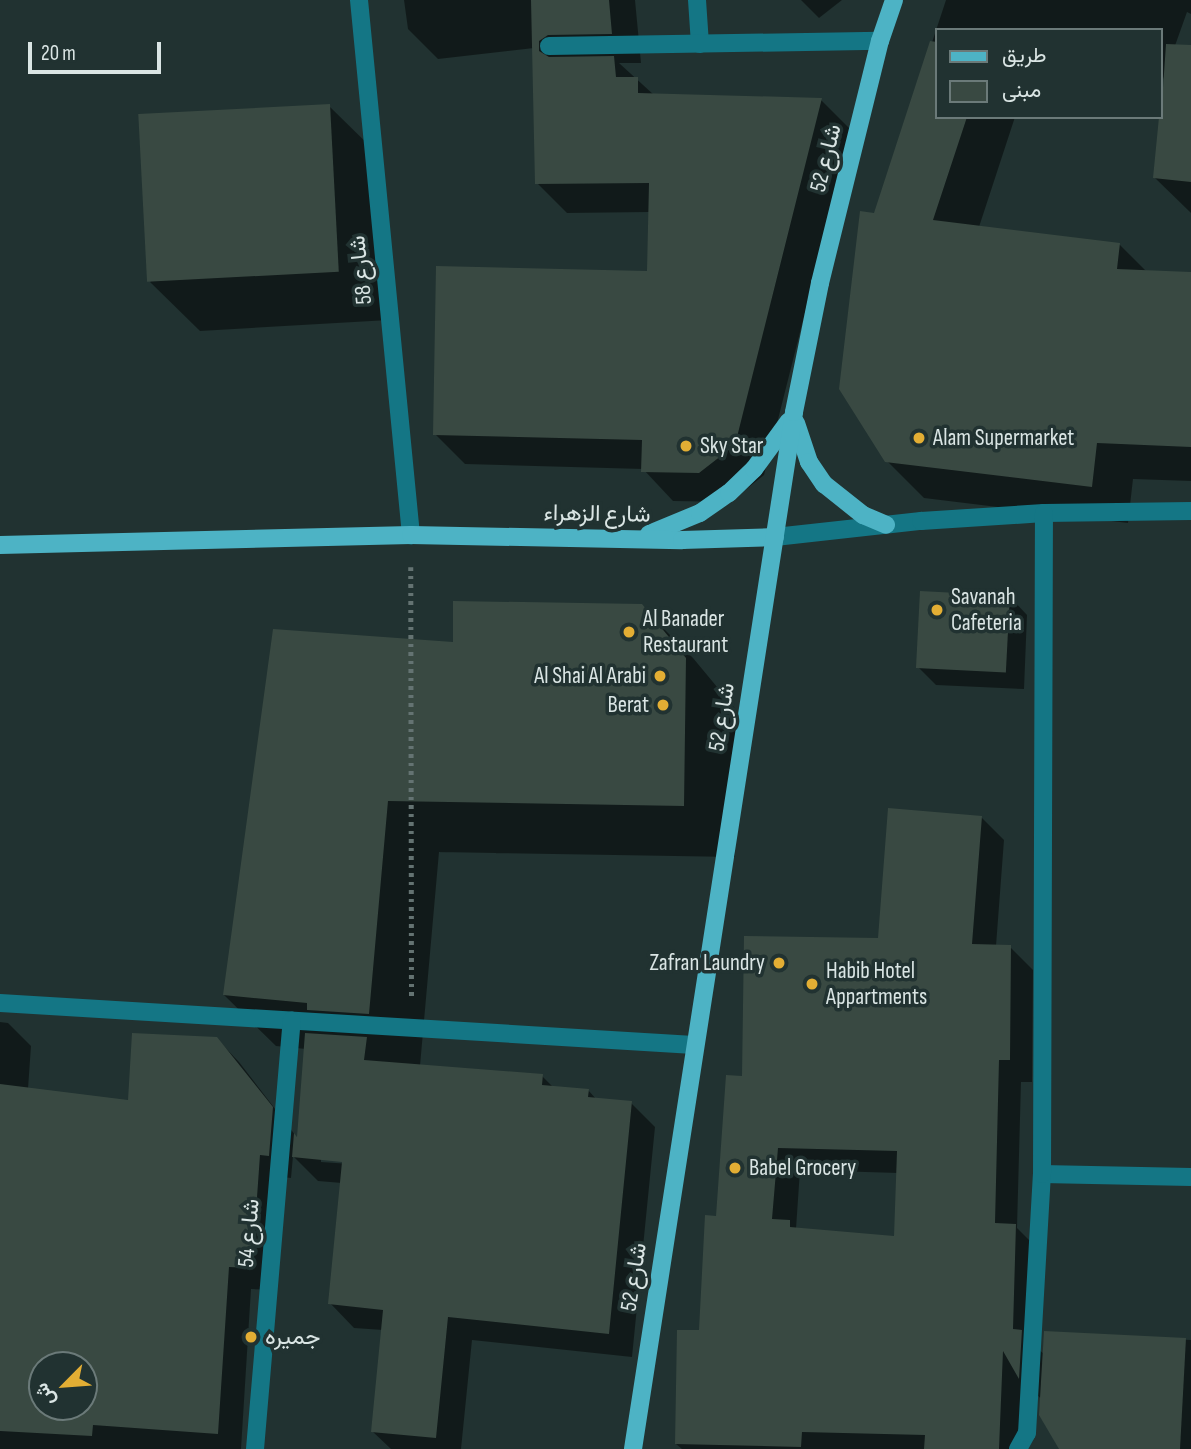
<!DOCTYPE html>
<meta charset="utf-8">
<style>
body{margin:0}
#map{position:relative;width:1191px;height:1449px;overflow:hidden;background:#213231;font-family:"Sofia Sans Condensed",Vazirmatn,sans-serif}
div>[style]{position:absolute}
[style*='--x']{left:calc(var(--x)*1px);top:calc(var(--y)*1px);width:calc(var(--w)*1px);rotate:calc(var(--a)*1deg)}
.shadow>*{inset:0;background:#0007}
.building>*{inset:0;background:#394942;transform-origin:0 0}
.path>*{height:4.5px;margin-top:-2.25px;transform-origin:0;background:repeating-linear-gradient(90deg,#647372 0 3.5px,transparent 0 8.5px)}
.minor>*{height:18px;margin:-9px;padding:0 9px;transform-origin:9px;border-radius:9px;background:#147685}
.major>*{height:18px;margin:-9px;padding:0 9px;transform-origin:9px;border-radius:9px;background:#4db3c5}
.dots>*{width:19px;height:19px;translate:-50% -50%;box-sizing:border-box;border:4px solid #213231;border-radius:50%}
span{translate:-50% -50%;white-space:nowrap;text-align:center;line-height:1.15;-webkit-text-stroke:7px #213231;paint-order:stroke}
.street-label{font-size:23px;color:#dae5e4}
.poi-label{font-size:23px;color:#dae5e4}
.left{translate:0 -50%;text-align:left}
.right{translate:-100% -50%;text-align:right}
.legend{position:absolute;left:935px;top:28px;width:228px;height:91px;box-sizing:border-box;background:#213231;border:2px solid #6b7a79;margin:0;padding:9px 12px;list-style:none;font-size:21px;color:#dae5e4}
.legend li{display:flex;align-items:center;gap:14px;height:35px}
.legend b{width:35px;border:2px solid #6b7a79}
.north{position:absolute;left:28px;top:1351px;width:70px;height:70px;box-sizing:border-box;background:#213231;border:2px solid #6b7a79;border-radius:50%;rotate:245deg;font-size:19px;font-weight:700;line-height:28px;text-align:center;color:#dae5e4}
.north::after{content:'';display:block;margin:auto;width:24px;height:32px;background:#e3ae34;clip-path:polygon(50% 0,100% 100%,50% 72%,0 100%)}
.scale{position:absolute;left:28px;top:42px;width:133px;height:32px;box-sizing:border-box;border:4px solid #dae5e4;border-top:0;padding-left:9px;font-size:21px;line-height:24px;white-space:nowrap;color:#dae5e4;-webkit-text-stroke:5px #213231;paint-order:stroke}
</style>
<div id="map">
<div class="shadow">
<i style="clip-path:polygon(404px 0,635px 0,641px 63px,619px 63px,654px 95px,821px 100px,851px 130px,764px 475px,730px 502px,673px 501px,643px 469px,465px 464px,435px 434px,648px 273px,650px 212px,567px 213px,537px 183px,534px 48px,438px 59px,408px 29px)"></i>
<i style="clip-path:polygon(801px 0,842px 0,819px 18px)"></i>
<i style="clip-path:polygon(946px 0,1191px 0,1191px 14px,1187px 12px,1161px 85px,1161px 30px,937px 30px,937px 117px,1015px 117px,979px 227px,1120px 245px,1147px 272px,1191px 273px,1191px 481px,1133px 479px,1128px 523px,924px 498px,887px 461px,875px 215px)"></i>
<i style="clip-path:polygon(1163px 89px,1191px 92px,1191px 213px,1154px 177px)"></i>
<i style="clip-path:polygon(329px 106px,379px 155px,389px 320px,200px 331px,150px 282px)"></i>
<i style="clip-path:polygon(1010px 597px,1027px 615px,1024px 689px,936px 685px,918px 667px)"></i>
<i style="clip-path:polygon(evenodd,641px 606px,693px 658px,737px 711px,735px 857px,439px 852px,420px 1066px,542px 1076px,554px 1088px,588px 1090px,597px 1100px,631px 1103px,655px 1127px,632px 1357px,472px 1340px,461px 1449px,391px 1449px,372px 1431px,383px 1330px,354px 1328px,330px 1303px,342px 1183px,318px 1181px,293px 1156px,291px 1178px,282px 1177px,274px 1290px,251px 1289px,241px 1449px,0 1449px,0 1022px,8px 1023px,31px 1046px,28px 1089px,129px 1102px,216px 1038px,239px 1062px,299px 1140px,306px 1049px,276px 1046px,224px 995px,455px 643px,641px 606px,321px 1158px,351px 1160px,351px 1164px,321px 1162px,321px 1158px,641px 606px,42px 1365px,84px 1365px,84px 1407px,42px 1407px,42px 1365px)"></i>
<i style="clip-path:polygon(evenodd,981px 817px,1004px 840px,996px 946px,1010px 947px,1033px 970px,1032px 1082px,1021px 1082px,1017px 1228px,1038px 1249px,1035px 1346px,1045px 1355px,1046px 1333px,1191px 1340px,1191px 1449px,1061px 1449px,1042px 1400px,1025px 1382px,1022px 1449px,682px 1449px,676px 1444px,700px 1332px,717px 1218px,743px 1078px,880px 940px,981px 817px,800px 1170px,898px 1173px,896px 1238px,796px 1229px,800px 1170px)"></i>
</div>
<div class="building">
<i style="clip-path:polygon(531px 0,609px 0,612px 34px,548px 35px,539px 41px,539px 51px,549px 57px,614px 56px,616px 77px,638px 77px,638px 93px,822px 98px,735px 445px,699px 473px,641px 472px,642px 440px,433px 435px,436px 266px,647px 271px,649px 183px,535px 184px)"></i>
<i style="clip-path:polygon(930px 41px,937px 42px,937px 117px,967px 117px,933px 220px,1120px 243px,1117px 269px,1191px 272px,1191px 447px,1097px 443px,1092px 487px,885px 462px,839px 389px,860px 211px,874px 213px)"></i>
<i style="clip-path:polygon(1166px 44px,1191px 45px,1191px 182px,1153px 178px,1159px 117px,1161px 117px)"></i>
<i style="left:330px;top:104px;width:168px;height:192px;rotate:87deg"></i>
<i style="left:920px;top:591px;width:90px;height:77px;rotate:3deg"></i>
<i style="clip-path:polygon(453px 601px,642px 604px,686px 658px,684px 806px,388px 801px,369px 1014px,307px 1010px,307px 1003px,223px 995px,273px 629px,453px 642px)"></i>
<i style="clip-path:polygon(evenodd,888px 808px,982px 816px,972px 944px,1011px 945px,1010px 1060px,999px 1060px,995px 1223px,1016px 1224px,1013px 1329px,1022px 1330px,1019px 1379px,1003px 1351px,999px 1449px,924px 1449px,925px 1435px,802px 1432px,801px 1447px,675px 1444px,677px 1330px,699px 1330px,705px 1215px,716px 1216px,726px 1075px,742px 1076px,744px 936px,878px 938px,888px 808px,778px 1148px,897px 1151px,894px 1236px,790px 1227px,790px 1220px,772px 1219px,778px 1148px)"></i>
<i style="clip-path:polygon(evenodd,132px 1033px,217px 1037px,273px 1107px,269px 1156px,260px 1155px,252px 1268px,229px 1267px,218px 1434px,93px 1425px,92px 1436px,0 1431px,0 1084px,128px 1100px,132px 1033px,42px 1365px,84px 1365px,84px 1407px,42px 1407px,42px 1365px)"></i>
<i style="clip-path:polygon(305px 1033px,367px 1037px,364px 1060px,543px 1074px,542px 1085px,589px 1089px,588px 1097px,632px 1101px,609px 1334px,448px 1317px,436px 1438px,371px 1432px,383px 1310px,328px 1304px,342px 1162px,292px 1157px,294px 1133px,297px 1137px)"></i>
<i style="clip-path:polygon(1044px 1331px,1186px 1338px,1180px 1449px,1059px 1449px,1039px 1415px)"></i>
</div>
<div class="path">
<i style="--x:411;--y:567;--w:429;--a:89.9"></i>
</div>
<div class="minor">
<i style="--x:359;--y:0;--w:538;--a:84.45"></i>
<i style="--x:697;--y:0;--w:44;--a:86.1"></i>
<i style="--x:549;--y:46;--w:331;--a:-0.9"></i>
<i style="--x:775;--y:537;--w:147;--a:-6.3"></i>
<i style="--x:921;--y:521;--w:123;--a:-3.7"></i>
<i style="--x:1044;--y:513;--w:147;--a:-0.8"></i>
<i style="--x:0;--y:1003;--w:695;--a:3.46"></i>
<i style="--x:1042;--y:1174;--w:149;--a:1.2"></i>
<i style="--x:255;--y:1449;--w:430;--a:-85.1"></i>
<i style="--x:1018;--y:1449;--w:18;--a:-61"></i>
<i style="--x:1027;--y:1433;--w:259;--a:-86.7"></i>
<i style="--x:1042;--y:1174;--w:661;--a:-89.83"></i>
</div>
<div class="major">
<i style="--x:796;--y:423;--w:41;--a:71.6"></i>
<i style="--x:809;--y:462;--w:27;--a:56"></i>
<i style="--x:824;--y:484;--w:50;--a:38.5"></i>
<i style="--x:863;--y:515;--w:25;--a:23"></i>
<i style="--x:649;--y:534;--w:55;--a:-22.4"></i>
<i style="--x:700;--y:513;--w:35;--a:-35"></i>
<i style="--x:729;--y:493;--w:35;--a:-44"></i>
<i style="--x:754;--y:469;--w:59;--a:-53.9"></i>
<i style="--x:0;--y:545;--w:411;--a:-1.4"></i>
<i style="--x:411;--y:535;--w:271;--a:1.1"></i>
<i style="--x:682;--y:540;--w:93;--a:-1.8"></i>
<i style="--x:633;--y:1449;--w:1049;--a:-81.17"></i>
<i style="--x:794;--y:412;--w:132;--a:-78.6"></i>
<i style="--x:820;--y:283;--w:249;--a:-76.1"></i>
<i style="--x:880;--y:41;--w:43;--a:-71.1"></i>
</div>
<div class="dots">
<i style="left:919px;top:438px;background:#e3ae34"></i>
<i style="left:686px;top:446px;background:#e3ae34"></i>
<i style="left:937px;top:610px;background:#e3ae34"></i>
<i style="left:629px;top:632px;background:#e3ae34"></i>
<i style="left:660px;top:676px;background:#e3ae34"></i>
<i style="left:663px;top:705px;background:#e3ae34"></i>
<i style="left:779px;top:963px;background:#e3ae34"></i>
<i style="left:812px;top:984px;background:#e3ae34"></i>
<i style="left:735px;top:1168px;background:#e3ae34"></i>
<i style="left:251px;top:1337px;background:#e3ae34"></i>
</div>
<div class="street-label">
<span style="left:826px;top:158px;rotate:-76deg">شارع 52</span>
<span style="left:361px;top:270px;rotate:-96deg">شارع 58</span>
<span style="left:597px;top:514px;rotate:1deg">شارع الزهراء</span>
<span style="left:722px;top:717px;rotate:-81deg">شارع 52</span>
<span style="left:249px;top:1233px;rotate:-85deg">شارع 54</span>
<span style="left:634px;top:1277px;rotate:-81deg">شارع 52</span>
</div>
<div class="poi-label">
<span class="left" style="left:933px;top:438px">Alam Supermarket</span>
<span class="left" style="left:700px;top:446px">Sky Star</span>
<span class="left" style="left:951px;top:610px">Savanah<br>Cafeteria</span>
<span class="left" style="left:643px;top:632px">Al Banader<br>Restaurant</span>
<span class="right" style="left:646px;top:676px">Al Shai Al Arabi</span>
<span class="right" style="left:649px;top:705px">Berat</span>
<span class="right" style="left:765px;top:963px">Zafran Laundry</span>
<span class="left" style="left:826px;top:984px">Habib Hotel<br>Appartments</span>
<span class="left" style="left:749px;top:1168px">Babel Grocery</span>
<span class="left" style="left:265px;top:1337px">جميره</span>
</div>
<ul class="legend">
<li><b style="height:9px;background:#4db3c5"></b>طريق</li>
<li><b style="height:19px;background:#394942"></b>مبنى</li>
</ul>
<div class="north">ش</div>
<div class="scale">20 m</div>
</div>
